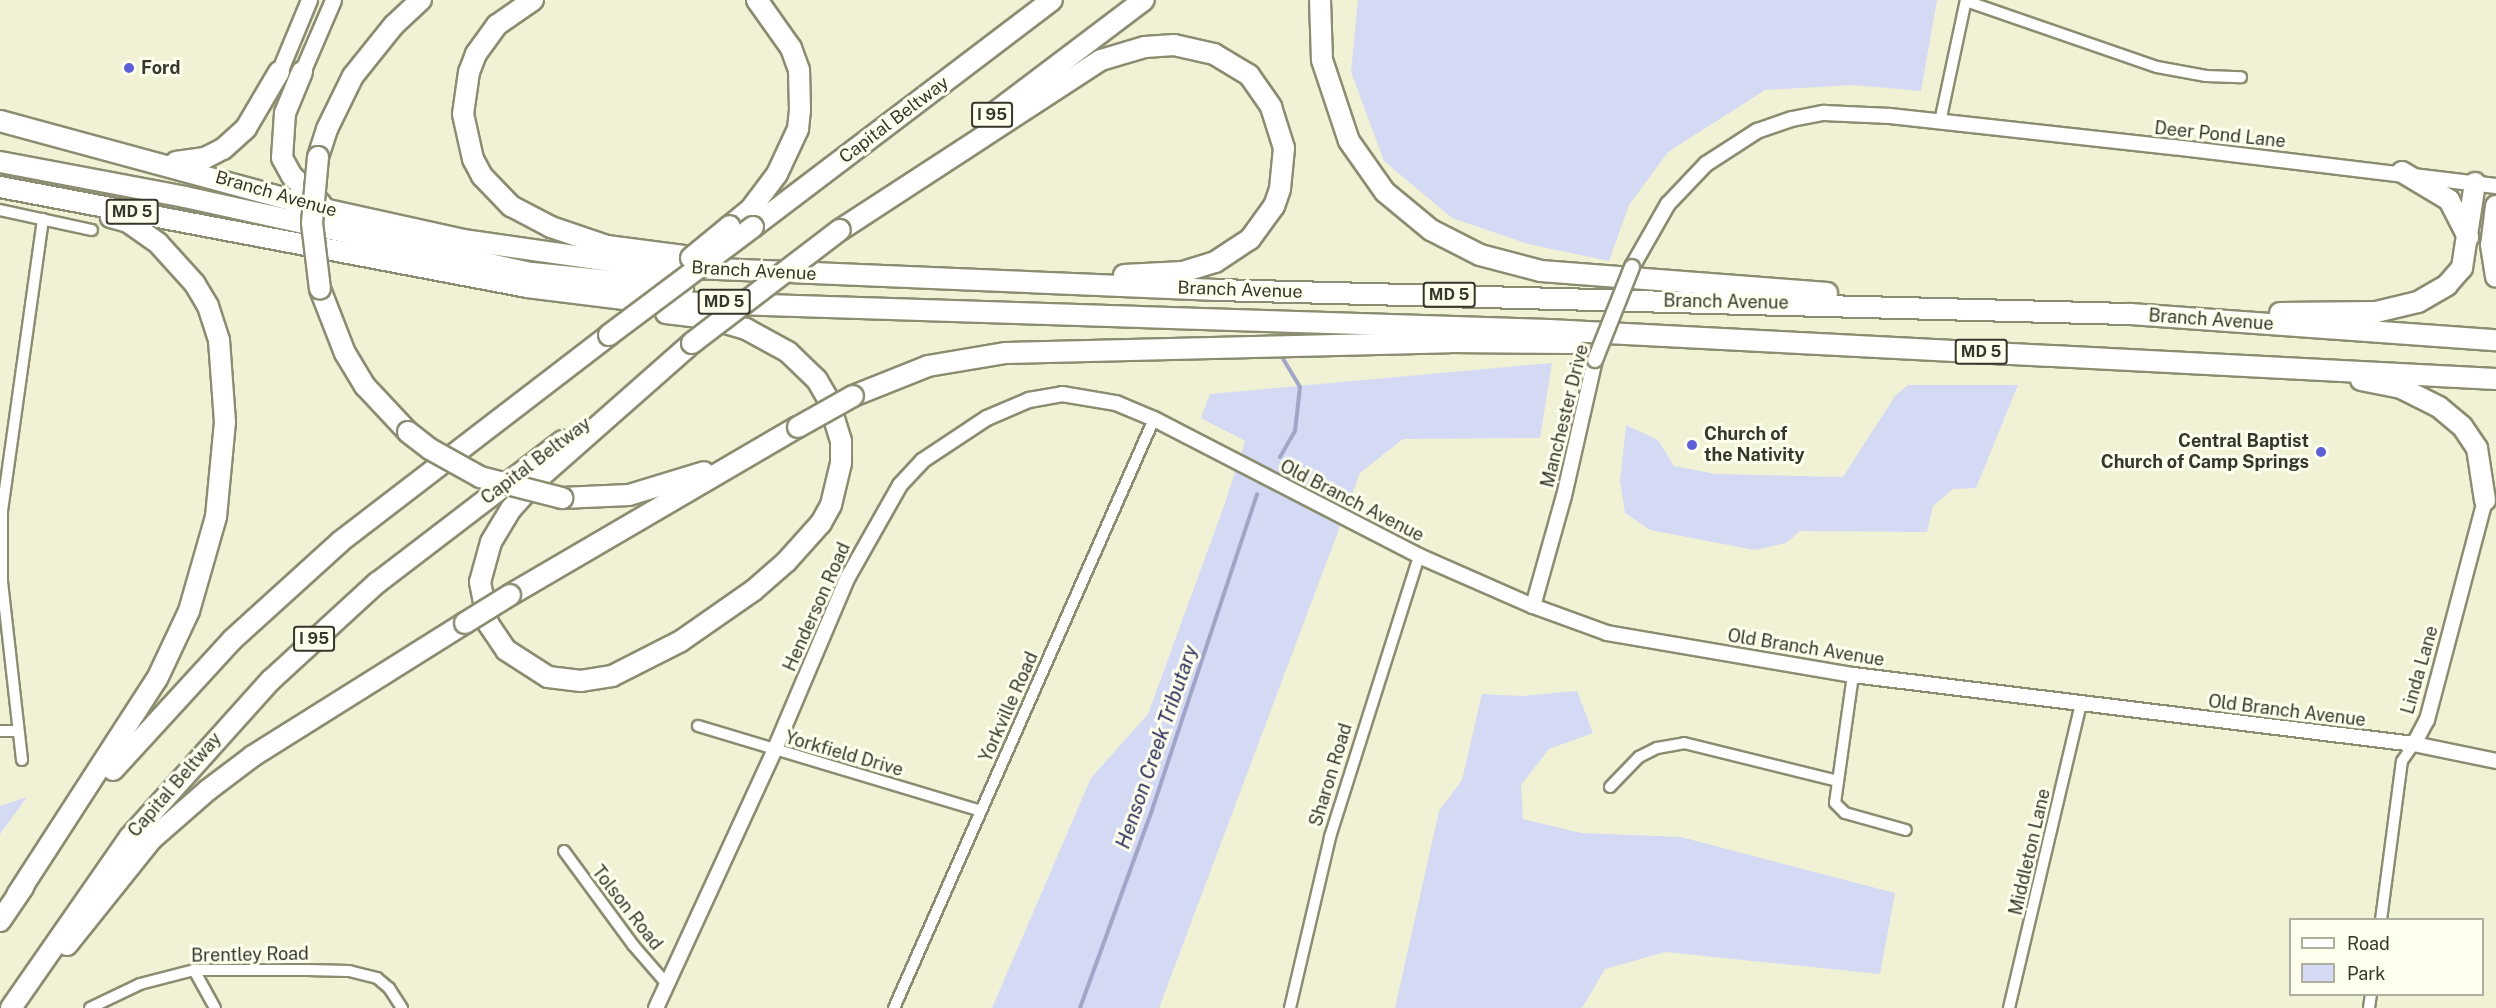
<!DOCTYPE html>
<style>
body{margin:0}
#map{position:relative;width:2496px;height:1008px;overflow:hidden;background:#f1f2d5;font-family:"Public Sans",sans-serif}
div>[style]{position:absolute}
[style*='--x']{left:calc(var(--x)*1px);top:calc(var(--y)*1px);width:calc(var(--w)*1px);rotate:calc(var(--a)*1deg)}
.green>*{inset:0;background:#d4d9f4}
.stream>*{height:4px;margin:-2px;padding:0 2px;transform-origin:2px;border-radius:2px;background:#a1a6c8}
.roads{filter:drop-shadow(2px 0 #8b8c71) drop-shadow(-2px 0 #8b8c71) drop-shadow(0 2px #8b8c71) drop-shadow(0 -2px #8b8c71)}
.minor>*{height:10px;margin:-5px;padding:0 5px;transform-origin:5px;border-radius:5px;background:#fff}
.tertiary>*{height:14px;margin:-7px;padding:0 7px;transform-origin:7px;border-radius:7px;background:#fff}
.secondary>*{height:15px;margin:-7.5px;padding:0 7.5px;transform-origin:7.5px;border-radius:7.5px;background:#fff}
.motorway>*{height:20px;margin:-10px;padding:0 10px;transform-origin:10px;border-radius:10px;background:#fff}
.bridges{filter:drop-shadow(2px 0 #8b8c71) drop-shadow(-2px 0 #8b8c71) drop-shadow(0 2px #8b8c71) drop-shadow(0 -2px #8b8c71)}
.tertiary-bridge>*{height:14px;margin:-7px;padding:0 7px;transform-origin:7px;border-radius:7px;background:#fff}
.motorway-bridge>*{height:20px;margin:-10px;padding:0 10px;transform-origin:10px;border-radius:10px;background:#fff}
.dots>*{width:16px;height:16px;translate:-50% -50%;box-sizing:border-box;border:3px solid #feffed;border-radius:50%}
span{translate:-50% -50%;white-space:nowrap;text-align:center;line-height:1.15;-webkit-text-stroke:6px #feffed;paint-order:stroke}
.shield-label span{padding:2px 4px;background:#feffed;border:2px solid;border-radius:4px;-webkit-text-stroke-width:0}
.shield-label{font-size:16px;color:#36362b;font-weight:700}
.poi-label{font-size:18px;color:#36362b;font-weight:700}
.left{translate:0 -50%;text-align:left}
.right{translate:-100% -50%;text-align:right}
.street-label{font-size:18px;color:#36362b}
.water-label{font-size:20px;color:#2c2f5c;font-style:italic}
.legend{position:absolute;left:2289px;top:918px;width:195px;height:78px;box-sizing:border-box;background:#feffed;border:2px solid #aeaf9f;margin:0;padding:8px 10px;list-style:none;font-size:18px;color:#36362b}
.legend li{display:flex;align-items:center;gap:12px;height:30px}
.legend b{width:30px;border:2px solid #aeaf9f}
</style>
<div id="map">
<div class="green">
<i style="clip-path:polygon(1358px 0,1937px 0,1921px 91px,1853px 85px,1765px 90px,1668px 152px,1629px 205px,1609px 261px,1528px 244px,1452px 218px,1384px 161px,1351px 72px)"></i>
<i style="clip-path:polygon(1552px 363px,1540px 438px,1403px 439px,1360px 473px,1159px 1008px,992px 1008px,1091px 778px,1148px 714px,1225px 503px,1245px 441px,1201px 418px,1210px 394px)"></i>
<i style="clip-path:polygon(1908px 385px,2018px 385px,1976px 488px,1953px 489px,1933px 506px,1927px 532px,1800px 531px,1786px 543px,1755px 550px,1650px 530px,1625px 513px,1620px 481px,1626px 425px,1658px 440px,1674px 466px,1716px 474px,1843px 477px,1895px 396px)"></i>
<i style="clip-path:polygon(1577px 691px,1593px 733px,1549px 749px,1521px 785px,1523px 819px,1581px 833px,1681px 837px,1895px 893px,1880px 974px,1665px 952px,1605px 969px,1582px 1008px,1395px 1008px,1439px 811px,1462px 780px,1482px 694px,1522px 696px)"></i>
<i style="clip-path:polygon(27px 797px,0 834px,0 806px)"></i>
</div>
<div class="stream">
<i style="--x:1280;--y:457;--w:30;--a:-60"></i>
<i style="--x:1295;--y:431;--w:44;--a:-83.5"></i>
<i style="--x:1300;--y:387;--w:33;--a:-121"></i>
<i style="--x:1080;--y:1008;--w:211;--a:-70"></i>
<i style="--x:1152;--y:810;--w:333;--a:-71.6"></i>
</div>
<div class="roads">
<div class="minor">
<i style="--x:1966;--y:1;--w:202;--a:19.1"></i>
<i style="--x:2157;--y:67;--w:50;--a:10.4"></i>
<i style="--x:2206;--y:76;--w:35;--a:2"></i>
<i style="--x:1940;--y:122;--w:125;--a:-78"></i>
<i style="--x:0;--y:210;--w:94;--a:12.3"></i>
<i style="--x:1853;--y:675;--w:129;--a:98"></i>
<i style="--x:1835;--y:803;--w:14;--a:45"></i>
<i style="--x:1845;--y:813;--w:63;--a:15.6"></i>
<i style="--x:698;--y:726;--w:295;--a:16.7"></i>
<i style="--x:0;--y:731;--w:18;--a:0"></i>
<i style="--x:22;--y:760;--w:179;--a:-96.4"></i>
<i style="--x:2;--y:582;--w:71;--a:-90"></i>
<i style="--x:2;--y:511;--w:295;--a:-82"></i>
<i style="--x:1610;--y:787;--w:42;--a:-46"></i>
<i style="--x:1639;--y:757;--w:20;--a:-27"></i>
<i style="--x:1657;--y:748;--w:27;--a:-10"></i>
<i style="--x:1684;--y:743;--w:158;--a:13.9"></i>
<i style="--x:564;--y:851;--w:117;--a:53.7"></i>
<i style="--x:633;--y:945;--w:50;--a:49"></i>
<i style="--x:2381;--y:920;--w:160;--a:-82.5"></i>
<i style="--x:2402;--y:761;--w:21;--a:-55"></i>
<i style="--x:194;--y:970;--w:43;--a:61.1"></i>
<i style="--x:90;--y:1008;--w:55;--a:-25.6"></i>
<i style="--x:140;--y:984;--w:56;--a:-14.5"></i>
<i style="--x:194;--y:970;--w:113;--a:0"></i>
<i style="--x:307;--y:970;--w:42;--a:1.4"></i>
<i style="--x:349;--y:971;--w:29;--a:14"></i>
<i style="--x:377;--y:978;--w:16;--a:40"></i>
<i style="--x:389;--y:988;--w:24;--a:57"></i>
<i style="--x:894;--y:1008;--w:644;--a:-66.18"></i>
<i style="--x:1290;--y:1008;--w:176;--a:-76.8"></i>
<i style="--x:1330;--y:837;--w:295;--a:-72.4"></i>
<i style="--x:2009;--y:1008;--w:313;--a:-76.7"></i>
<i style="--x:2369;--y:1008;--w:14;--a:-82"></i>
</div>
<div class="tertiary">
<i style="--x:1632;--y:267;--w:73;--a:-60.3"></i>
<i style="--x:1668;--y:204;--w:55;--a:-46.5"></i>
<i style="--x:1706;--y:164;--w:61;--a:-32.9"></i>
<i style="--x:1757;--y:131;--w:37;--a:-19"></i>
<i style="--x:1792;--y:119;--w:33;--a:-11"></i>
<i style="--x:1824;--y:113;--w:66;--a:2.6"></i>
<i style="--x:1890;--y:116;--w:285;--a:6.3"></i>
<i style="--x:2173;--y:147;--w:325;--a:6.9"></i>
<i style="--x:1533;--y:606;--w:114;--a:-74.3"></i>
<i style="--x:1564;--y:496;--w:139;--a:-77.2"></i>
<i style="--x:2414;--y:744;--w:27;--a:-62"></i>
<i style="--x:2427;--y:720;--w:228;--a:-75.2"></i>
<i style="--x:656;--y:1008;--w:283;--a:-65.3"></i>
<i style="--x:774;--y:751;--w:189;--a:-67"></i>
<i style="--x:848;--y:577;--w:106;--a:-60.5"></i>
<i style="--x:900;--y:485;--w:33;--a:-47"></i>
<i style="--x:922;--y:461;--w:78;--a:-33.5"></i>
<i style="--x:987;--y:418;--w:46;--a:-23.2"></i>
<i style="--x:1029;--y:400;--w:34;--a:-10"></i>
<i style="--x:1062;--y:394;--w:55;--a:9.5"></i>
<i style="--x:1116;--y:403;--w:41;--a:22.8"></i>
<i style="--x:1154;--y:419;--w:298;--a:27.3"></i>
<i style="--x:1419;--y:556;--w:124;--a:23.7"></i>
<i style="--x:1533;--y:606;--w:79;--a:20"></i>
<i style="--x:1607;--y:633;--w:250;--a:9.7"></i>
<i style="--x:1853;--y:675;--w:565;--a:7.01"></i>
<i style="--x:2414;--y:744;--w:84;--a:11.7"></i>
</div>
<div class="secondary">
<i style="--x:279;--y:72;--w:78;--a:-67.4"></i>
<i style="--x:302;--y:72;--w:78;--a:-66.7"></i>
</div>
<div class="motorway">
<i style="--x:533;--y:0;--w:44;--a:145.2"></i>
<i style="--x:497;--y:25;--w:36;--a:126"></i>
<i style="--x:476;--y:54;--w:19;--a:111"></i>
<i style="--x:469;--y:72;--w:42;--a:98.1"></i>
<i style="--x:463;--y:114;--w:46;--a:77.5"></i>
<i style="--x:473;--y:159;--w:19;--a:62"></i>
<i style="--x:482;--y:176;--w:42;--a:46"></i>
<i style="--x:511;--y:206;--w:45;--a:27.7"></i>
<i style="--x:551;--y:227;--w:59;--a:18.7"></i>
<i style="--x:607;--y:246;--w:87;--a:7.3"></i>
<i style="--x:1320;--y:0;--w:60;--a:88.1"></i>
<i style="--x:1322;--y:60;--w:85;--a:71.6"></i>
<i style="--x:1349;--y:141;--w:62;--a:54.8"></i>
<i style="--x:1385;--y:192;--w:60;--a:39.6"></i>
<i style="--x:1431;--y:230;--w:55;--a:27"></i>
<i style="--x:1480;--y:255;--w:63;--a:14.7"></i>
<i style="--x:1541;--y:271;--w:287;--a:4.4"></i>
<i style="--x:302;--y:72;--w:44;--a:112.5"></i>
<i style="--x:285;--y:113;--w:45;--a:93.8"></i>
<i style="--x:282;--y:158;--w:21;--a:61"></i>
<i style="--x:292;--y:176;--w:40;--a:44"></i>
<i style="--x:997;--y:111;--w:184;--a:-37.1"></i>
<i style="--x:0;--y:121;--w:340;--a:15.2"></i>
<i style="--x:328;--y:210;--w:138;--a:12.5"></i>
<i style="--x:463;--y:240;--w:185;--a:8.1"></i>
<i style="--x:646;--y:266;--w:572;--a:2.41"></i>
<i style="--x:1217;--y:290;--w:913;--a:1.51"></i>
<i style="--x:2130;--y:314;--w:367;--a:4.1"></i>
<i style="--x:318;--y:157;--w:29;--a:-72"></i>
<i style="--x:327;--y:129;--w:59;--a:-63.9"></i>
<i style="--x:353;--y:76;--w:65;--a:-51.2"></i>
<i style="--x:394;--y:25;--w:37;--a:-43"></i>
<i style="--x:0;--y:162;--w:188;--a:10.7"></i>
<i style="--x:185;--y:197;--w:355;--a:12.4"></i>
<i style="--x:532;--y:273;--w:152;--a:5.7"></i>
<i style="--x:176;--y:162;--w:29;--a:-8"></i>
<i style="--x:205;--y:158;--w:20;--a:-27"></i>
<i style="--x:223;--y:149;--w:31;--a:-42"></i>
<i style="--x:246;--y:128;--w:65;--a:-59.5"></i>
<i style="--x:2402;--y:172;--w:55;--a:30.8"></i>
<i style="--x:2449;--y:200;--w:42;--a:62.8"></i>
<i style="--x:0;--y:187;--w:536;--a:10.74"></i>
<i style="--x:527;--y:287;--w:114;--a:7.1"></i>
<i style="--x:640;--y:301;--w:909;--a:1.83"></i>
<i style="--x:1549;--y:330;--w:948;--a:2.96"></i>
<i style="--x:2496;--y:206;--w:39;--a:97"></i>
<i style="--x:2491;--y:245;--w:32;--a:81"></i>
<i style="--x:730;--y:226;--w:26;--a:-39"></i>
<i style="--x:750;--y:210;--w:45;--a:-53.1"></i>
<i style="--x:777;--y:174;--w:50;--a:-65"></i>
<i style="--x:798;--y:129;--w:19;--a:-84"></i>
<i style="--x:800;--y:110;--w:40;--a:-91.4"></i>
<i style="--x:799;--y:70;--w:23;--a:-110"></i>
<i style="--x:791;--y:48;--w:59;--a:-125.3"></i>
<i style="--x:753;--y:227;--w:375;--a:-37.2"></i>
<i style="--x:840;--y:230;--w:311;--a:-33.1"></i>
<i style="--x:1101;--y:60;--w:46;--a:-16.5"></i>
<i style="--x:1145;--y:47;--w:29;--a:-4"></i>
<i style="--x:1174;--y:45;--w:41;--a:12.7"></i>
<i style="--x:1214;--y:54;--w:41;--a:31"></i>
<i style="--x:1249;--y:75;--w:39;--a:55"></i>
<i style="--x:1271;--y:107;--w:43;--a:72.4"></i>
<i style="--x:1284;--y:148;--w:41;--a:95.6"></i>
<i style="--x:1280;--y:189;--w:18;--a:109"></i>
<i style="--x:1274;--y:206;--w:41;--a:126"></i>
<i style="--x:1250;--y:239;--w:42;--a:146.7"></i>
<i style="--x:1215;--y:262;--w:34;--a:163"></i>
<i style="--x:1183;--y:272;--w:59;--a:177.1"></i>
<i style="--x:320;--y:289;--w:69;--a:68.7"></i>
<i style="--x:345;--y:353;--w:39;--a:59"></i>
<i style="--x:365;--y:386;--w:63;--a:46.9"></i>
<i style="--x:666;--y:313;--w:42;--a:6.8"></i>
<i style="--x:708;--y:318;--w:40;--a:16"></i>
<i style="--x:746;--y:329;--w:48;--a:28.7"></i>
<i style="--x:788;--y:352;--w:40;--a:44"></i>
<i style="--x:817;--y:380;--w:22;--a:60"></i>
<i style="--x:828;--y:399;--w:44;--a:72.8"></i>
<i style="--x:841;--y:441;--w:22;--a:90"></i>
<i style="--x:841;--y:463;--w:43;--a:103.4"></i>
<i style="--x:831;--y:505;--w:21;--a:119"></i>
<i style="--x:821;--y:523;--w:52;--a:131.9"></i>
<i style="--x:786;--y:562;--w:43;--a:138.8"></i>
<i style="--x:754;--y:590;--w:89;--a:145.1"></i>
<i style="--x:681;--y:641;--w:77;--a:153.1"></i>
<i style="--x:612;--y:676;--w:31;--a:171"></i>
<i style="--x:581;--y:681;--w:33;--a:-173"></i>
<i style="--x:548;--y:677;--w:50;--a:-147.3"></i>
<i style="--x:506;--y:650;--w:32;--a:-124"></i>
<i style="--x:488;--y:623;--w:42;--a:-101"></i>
<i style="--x:480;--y:582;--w:41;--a:-74.6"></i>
<i style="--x:491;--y:542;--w:39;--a:-59"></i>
<i style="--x:511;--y:509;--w:42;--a:-47.9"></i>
<i style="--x:539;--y:478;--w:204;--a:-41.4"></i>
<i style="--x:2280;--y:313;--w:96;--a:-0.6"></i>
<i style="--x:2376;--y:312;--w:43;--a:-13.4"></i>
<i style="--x:2418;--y:302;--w:34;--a:-30"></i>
<i style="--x:2447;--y:285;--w:23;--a:-49"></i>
<i style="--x:2462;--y:268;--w:86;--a:-81.3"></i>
<i style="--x:2361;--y:380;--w:41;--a:11.3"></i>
<i style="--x:2401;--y:388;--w:42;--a:26.6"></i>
<i style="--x:2439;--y:407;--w:30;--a:40"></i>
<i style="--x:2462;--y:426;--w:27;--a:56"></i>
<i style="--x:2477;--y:448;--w:53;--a:81.3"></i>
<i style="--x:853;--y:396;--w:81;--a:-21.8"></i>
<i style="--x:928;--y:366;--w:79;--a:-9.5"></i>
<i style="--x:1006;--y:353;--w:444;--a:-1.4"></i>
<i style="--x:1450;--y:342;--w:122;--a:0.5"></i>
<i style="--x:562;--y:498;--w:67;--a:-2.6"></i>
<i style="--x:629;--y:495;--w:78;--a:-17"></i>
<i style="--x:510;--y:595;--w:333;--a:-30.3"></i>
<i style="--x:113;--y:770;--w:176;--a:-47.5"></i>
<i style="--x:232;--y:640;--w:147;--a:-42.2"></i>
<i style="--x:341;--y:541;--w:338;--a:-37.5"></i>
<i style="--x:17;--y:895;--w:257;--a:-57.1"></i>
<i style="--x:157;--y:679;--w:75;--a:-64.8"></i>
<i style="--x:189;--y:611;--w:98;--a:-74"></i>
<i style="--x:216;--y:517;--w:95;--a:-84.6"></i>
<i style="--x:225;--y:422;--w:82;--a:-94.2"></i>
<i style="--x:219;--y:340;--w:36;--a:-108"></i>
<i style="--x:208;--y:306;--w:26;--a:-121"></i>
<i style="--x:195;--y:284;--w:55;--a:-132.1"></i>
<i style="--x:158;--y:243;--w:37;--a:-145"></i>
<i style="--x:128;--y:222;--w:18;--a:-164"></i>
<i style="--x:0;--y:921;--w:42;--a:-55.6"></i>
<i style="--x:67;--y:945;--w:136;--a:-51.3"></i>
<i style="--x:152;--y:839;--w:74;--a:-41.2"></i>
<i style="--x:208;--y:790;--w:56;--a:-37.1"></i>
<i style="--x:253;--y:756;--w:250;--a:-32.1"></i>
<i style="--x:11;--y:1008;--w:208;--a:-55.2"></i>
<i style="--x:130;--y:837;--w:211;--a:-48.1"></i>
<i style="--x:271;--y:680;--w:144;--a:-42.5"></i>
<i style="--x:377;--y:583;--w:234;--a:-37.4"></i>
</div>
</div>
<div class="bridges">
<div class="tertiary-bridge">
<i style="--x:1595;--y:360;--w:100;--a:-68.3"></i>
</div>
<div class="motorway-bridge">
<i style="--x:318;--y:157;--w:66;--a:95.2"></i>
<i style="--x:312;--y:223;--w:66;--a:83.1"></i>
<i style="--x:691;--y:258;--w:50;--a:-39.4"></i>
<i style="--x:609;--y:335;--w:180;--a:-36.9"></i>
<i style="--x:692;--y:343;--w:186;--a:-37.4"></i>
<i style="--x:798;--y:427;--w:63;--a:-29.4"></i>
<i style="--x:408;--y:432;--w:28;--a:38"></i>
<i style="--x:430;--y:449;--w:57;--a:29.2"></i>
<i style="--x:480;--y:477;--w:85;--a:14.4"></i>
<i style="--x:465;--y:623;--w:53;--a:-31.9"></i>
</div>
</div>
<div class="dots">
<i style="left:129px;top:68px;background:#5c5fd7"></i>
<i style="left:1692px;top:445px;background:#5c5fd7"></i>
<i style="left:2321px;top:452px;background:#5c5fd7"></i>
</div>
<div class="shield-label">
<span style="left:992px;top:115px">I 95</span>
<span style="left:132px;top:212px">MD 5</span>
<span style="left:1449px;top:295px">MD 5</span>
<span style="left:724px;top:302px">MD 5</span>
<span style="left:1981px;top:352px">MD 5</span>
<span style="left:314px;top:639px">I 95</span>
</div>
<div class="poi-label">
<span class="left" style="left:141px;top:68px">Ford</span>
<span class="left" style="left:1704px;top:445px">Church of<br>the Nativity</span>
<span class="right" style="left:2309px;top:452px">Central Baptist<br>Church of Camp Springs</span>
</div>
<div class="street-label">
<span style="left:894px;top:120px;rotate:-37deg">Capital Beltway</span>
<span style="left:2220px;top:135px;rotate:6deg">Deer Pond Lane</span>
<span style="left:276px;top:194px;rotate:16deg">Branch Avenue</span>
<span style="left:754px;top:271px;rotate:3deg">Branch Avenue</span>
<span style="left:1240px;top:290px;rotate:2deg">Branch Avenue</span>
<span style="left:1726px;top:302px;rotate:1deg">Branch Avenue</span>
<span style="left:2211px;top:320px;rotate:4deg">Branch Avenue</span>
<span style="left:1565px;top:416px;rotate:-76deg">Manchester Drive</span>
<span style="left:536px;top:461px;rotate:-37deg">Capital Beltway</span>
<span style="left:1352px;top:501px;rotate:27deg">Old Branch Avenue</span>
<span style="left:817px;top:607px;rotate:-66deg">Henderson Road</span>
<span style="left:1806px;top:648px;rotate:9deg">Old Branch Avenue</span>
<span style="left:2420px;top:670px;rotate:-74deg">Linda Lane</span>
<span style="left:1009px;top:707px;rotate:-66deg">Yorkville Road</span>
<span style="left:2287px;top:711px;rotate:7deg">Old Branch Avenue</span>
<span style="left:844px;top:754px;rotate:16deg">Yorkfield Drive</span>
<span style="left:1331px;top:775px;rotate:-73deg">Sharon Road</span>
<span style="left:175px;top:785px;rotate:-49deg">Capital Beltway</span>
<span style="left:2030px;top:852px;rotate:-77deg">Middleton Lane</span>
<span style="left:627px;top:908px;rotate:52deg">Tolson Road</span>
<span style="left:250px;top:955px;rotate:-1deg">Brentley Road</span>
</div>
<div class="water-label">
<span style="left:1157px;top:747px;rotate:-71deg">Henson Creek Tributary</span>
</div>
<ul class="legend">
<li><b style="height:8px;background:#fff"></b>Road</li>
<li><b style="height:16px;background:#d4d9f4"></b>Park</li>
</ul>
</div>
